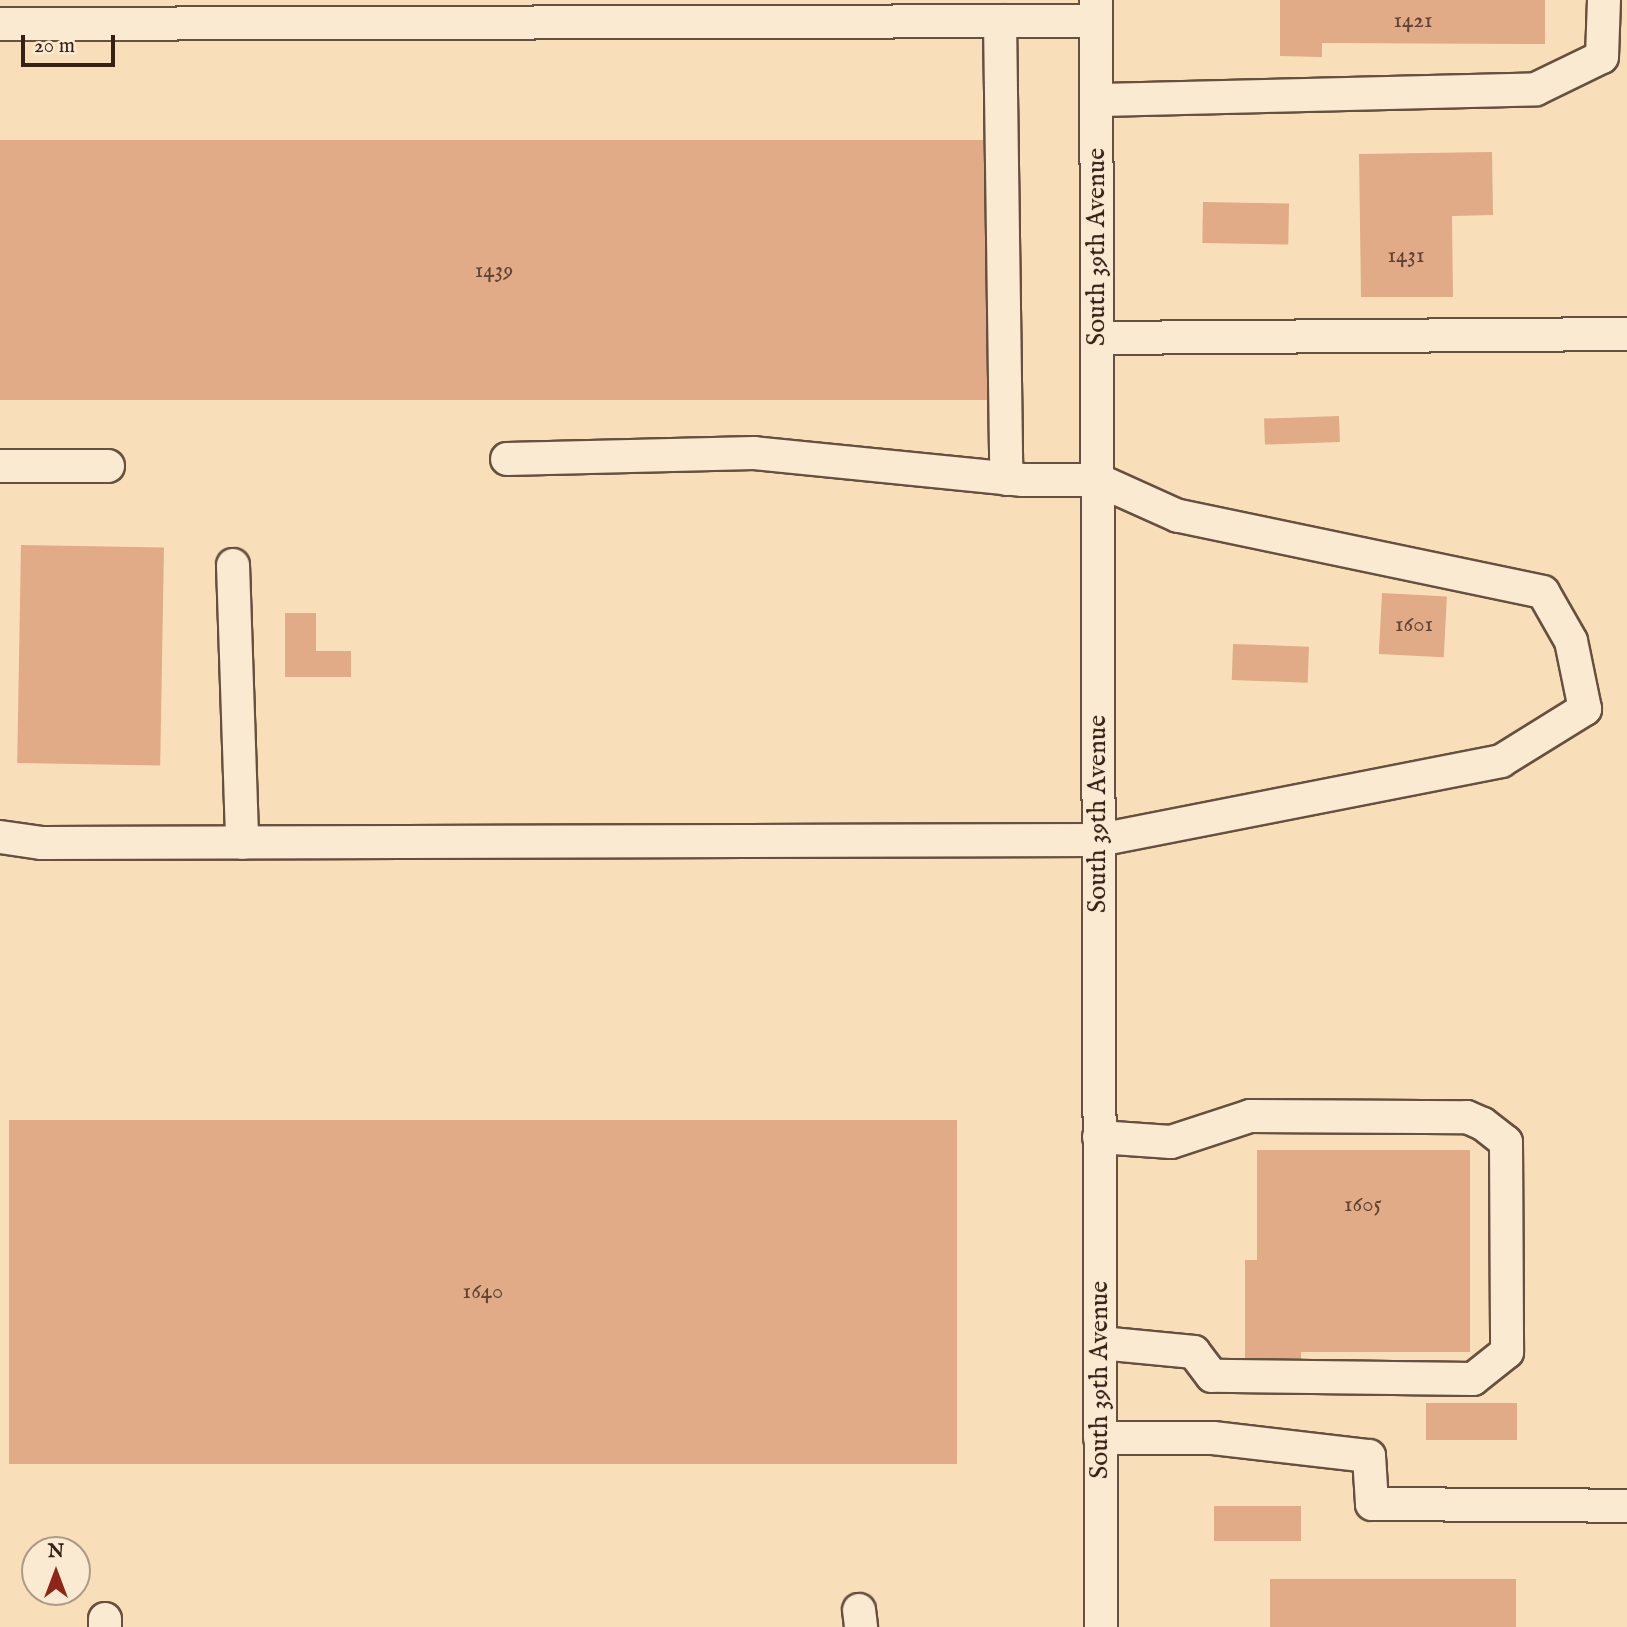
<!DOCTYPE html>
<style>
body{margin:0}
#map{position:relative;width:1627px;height:1627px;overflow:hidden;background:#f8dfb9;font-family:"IM FELL English",serif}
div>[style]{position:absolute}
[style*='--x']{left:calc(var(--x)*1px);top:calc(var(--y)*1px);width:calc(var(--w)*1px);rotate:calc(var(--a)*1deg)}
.building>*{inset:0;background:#e0ab86;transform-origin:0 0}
.roads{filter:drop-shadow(2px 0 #66503f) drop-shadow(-2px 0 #66503f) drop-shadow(0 2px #66503f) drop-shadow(0 -2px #66503f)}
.minor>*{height:32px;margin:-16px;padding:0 16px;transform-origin:16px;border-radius:16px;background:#faead2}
span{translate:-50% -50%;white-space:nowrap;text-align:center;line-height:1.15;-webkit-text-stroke:6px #faead2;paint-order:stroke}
.number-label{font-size:23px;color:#604332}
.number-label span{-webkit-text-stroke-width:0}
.street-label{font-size:26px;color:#362016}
.north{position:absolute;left:21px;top:1536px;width:70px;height:70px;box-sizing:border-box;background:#faead2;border:2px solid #ac9987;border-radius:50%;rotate:0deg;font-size:19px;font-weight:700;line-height:28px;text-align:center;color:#362016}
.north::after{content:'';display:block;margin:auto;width:24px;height:32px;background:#8f2418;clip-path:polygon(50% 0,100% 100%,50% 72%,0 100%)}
.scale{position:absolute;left:21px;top:35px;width:94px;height:32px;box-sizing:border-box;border:4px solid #362016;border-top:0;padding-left:9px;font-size:21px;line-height:24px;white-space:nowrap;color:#362016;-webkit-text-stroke:5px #faead2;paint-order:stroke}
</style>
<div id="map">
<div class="building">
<i style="clip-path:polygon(1280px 0,1545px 0,1545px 44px,1322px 43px,1322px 57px,1280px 56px)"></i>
<i style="left:987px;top:140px;width:260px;height:987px;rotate:90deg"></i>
<i style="clip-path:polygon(1492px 152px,1493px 215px,1452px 216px,1453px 297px,1361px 297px,1359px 154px)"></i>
<i style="left:1203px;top:202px;width:86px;height:41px;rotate:1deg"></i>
<i style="left:1339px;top:416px;width:26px;height:75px;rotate:88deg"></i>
<i style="left:21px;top:545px;width:143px;height:218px;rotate:1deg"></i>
<i style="left:1382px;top:593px;width:65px;height:61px;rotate:3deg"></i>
<i style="clip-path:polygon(285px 613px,316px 613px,316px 651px,351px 651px,351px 677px,285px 677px)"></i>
<i style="left:1233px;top:644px;width:76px;height:36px;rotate:2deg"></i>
<i style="left:9px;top:1120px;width:948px;height:344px"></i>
<i style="clip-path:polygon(1257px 1150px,1470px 1150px,1470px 1352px,1301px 1352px,1301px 1360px,1245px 1360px,1245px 1260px,1257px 1260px)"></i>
<i style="left:1426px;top:1403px;width:91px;height:37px"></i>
<i style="left:1214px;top:1506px;width:87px;height:35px"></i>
<i style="left:1270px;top:1579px;width:246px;height:48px"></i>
</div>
<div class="roads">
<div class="minor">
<i style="--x:1096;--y:0;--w:1627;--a:89.82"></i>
<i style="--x:1000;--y:21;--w:458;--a:89.2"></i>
<i style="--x:0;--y:24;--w:1096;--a:-0.16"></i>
<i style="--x:1097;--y:100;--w:439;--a:-1.4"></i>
<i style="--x:1536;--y:89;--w:73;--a:-25.9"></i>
<i style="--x:1602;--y:57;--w:57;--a:-88"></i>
<i style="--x:1097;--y:338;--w:530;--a:-0.43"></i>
<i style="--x:0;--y:466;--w:108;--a:0"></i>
<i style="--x:233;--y:565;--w:278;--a:88.1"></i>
<i style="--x:0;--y:837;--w:41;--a:8.3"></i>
<i style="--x:41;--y:843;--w:1058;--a:-0.16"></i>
<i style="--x:1099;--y:840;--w:410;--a:-11.1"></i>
<i style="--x:1501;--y:761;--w:99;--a:-31.8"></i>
<i style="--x:1585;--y:709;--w:69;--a:-101.6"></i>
<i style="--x:1571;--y:641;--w:56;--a:-119.7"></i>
<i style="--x:1543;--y:592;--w:373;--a:-168.2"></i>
<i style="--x:1178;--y:516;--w:88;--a:-155.8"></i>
<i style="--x:1098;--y:480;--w:75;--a:180"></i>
<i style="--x:1023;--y:480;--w:270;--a:-174.3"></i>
<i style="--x:754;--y:453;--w:247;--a:178.6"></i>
<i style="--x:1099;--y:1137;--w:72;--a:4"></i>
<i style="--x:1171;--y:1142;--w:83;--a:-18.2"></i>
<i style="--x:1250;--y:1116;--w:217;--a:0.3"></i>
<i style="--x:1467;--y:1117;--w:17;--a:24"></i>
<i style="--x:1483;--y:1124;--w:29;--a:38"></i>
<i style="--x:1506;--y:1142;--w:210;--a:89.7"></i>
<i style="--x:1507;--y:1352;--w:43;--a:141.5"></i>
<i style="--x:1473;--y:1379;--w:261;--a:-179.3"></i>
<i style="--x:1212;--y:1376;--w:30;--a:-127"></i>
<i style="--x:1194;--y:1352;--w:94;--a:-174.5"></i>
<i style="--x:1100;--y:1438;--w:113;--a:0"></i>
<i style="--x:1213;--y:1438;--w:157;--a:6.6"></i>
<i style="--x:1369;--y:1456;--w:48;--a:86.4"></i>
<i style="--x:1372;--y:1504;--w:255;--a:0.4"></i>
<i style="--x:859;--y:1610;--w:17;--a:83"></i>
<i style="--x:105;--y:1627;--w:8;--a:-90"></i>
</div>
</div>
<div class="number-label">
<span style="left:1413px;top:21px">1421</span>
<span style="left:1406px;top:256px">1431</span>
<span style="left:494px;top:271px">1439</span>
<span style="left:1414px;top:625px">1601</span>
<span style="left:1363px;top:1205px">1605</span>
<span style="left:483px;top:1292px">1640</span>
</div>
<div class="street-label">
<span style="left:1097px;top:247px;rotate:-90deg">South 39th Avenue</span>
<span style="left:1098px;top:814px;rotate:-90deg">South 39th Avenue</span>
<span style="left:1100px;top:1380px;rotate:-90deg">South 39th Avenue</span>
</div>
<div class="north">N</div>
<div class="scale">20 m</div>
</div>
